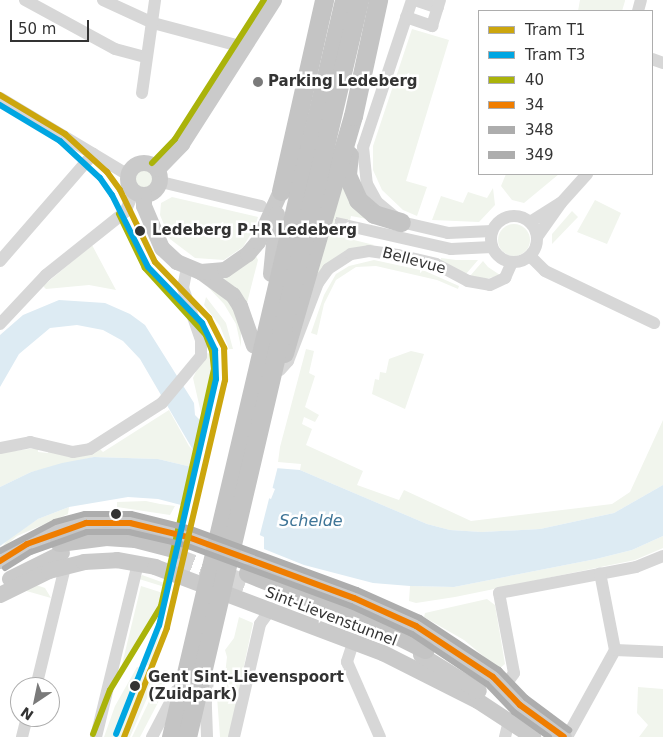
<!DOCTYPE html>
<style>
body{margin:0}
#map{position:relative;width:663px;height:737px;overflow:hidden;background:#fff;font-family:"DejaVu Sans",sans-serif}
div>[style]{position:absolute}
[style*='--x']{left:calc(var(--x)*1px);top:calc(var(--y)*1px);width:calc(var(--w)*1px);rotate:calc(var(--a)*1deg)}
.green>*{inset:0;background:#f1f5ed}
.round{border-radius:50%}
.water>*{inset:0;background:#ddebf3}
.pier>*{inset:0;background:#fff}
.minor-tunnel>*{height:12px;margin-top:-6px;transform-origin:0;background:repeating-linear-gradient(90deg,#d6d6d6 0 12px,transparent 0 18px)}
.highway-tunnel>*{height:19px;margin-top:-9.5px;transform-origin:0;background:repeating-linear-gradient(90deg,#d6d6d6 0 19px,transparent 0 28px)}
.minor>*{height:12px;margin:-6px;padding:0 6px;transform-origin:6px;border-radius:6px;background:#d7d7d7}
.minor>.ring{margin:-6px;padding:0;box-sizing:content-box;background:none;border:12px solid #d7d7d7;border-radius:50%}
.major>*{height:16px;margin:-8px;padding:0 8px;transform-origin:8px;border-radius:8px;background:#cacaca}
.major>.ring{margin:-8px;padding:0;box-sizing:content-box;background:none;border:16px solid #cacaca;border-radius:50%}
.highway>*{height:19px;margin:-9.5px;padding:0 9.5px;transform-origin:9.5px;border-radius:9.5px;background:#c4c4c4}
.highway-bridge>*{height:19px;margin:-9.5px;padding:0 9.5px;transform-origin:9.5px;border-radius:9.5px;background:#c4c4c4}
.bus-1>*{height:6px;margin:-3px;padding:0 3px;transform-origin:3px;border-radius:3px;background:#aab30a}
.bus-2>*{height:6px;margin:-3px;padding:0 3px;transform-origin:3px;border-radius:3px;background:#ef7d00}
.bus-3>*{height:6px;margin:-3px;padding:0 3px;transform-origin:3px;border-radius:3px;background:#adadad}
.bus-4>*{height:6px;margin:-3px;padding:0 3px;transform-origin:3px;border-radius:3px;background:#adadad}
.tram-1>*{height:6px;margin:-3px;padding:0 3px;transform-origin:3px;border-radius:3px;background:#cca60d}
.tram-2>*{height:6px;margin:-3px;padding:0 3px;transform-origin:3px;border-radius:3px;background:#00a6e2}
.dots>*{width:14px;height:14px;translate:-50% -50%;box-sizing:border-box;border:2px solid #fff;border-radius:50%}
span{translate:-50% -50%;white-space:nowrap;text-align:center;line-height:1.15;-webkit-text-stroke:5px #fff;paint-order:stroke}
.poi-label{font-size:15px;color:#333;font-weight:700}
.left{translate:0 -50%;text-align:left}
.stop-label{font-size:15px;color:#333;font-weight:700}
.street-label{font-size:15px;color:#333}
.water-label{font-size:16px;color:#3f7597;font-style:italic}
.legend{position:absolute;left:478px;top:10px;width:175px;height:165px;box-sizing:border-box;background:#fff;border:1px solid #adadad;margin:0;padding:6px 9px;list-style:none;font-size:15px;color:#333}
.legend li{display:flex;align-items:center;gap:10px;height:25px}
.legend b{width:25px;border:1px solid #adadad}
.north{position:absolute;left:10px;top:677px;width:50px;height:50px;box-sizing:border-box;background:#fff;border:1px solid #adadad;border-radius:50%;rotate:214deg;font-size:14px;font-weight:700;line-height:20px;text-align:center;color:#333}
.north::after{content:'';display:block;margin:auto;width:18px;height:22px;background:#7a7a7a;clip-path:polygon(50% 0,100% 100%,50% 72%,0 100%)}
.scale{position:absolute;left:10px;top:20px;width:79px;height:22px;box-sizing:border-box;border:2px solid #333;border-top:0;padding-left:6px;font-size:15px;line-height:18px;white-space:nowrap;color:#333;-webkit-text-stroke:4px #fff;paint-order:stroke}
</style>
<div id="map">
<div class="green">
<i style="clip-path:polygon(580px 0,625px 0,625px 1px,622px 11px,578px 11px)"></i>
<i style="clip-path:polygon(412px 29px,449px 40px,406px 181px,427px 187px,417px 216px,403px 210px,382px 190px,373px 170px,373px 146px)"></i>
<i class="round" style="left:133px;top:168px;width:22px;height:22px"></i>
<i style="clip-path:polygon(506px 174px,559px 174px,524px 203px,512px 200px,501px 186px)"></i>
<i style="clip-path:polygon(343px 179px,378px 221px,351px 216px,346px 238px,374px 245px,315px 279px)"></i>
<i style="clip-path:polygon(493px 188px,495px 205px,479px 222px,432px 220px,441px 196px,463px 203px,468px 192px,487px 198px)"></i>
<i style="clip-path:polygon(172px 197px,258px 217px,255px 227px,243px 247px,224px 260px,195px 258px,170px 239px,160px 215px,161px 203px)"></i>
<i style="clip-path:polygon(595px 200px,621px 213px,607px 244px,577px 232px)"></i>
<i style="clip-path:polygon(572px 211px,578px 217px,552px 244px,552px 234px)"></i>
<i class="round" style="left:498px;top:224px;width:32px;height:32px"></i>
<i style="clip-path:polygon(92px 245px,116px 290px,89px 285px,46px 289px,43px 286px)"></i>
<i style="clip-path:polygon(256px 256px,258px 260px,247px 303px,223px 277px)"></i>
<i style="clip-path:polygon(441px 258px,456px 260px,478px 260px,466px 274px,441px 262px)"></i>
<i style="clip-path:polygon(374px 260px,425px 271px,459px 286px,458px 289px,437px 280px,376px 266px,356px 267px,336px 280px,324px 304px,317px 335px,311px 333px,324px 295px,336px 274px,349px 266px)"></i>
<i style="clip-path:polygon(483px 261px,488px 267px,500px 275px,486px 279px,470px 276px)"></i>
<i style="clip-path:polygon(209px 282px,215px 284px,241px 318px,241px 347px,236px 324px,224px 304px,208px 287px)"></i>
<i style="clip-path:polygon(206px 297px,226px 323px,233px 349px,229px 349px,220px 326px,204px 305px)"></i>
<i style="clip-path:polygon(306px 349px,314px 351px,309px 373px,315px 376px,305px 407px,319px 415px,315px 422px,304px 417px,302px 424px,312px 429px,306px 445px,363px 471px,357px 485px,399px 500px,404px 490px,471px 521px,612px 504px,630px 492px,663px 420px,663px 485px,614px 513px,540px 529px,482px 532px,450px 530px,427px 524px,300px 470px,301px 464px,278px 462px,280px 447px)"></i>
<i style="clip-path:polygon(411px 351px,424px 354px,405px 409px,372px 394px,375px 379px,379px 380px,380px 372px,386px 373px,389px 359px)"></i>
<i style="clip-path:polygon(205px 353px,215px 354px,216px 366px,208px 418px,201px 413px,193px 378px)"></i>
<i style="clip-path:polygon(169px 410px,189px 446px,198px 455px,196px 468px,158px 459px,94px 457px,31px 472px,0 487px,0 454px,4px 452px,38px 448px,38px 452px,48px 453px,49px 450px,100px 449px,103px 452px)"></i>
<i style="clip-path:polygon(146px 501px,160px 504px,175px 506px,170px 515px,117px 507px,117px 502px)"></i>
<i style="clip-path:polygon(69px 507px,68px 514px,17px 536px,0 550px,8px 539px,38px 519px)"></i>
<i style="clip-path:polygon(663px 536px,663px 548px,635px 560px,455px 597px,416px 603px,409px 601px,410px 586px,454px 587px,596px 559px,632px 550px)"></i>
<i style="clip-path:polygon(142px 575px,167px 584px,168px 588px,139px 579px)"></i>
<i style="clip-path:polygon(36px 585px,45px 588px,51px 598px,23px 590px)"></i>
<i style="clip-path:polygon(141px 586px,163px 593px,146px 636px,118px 681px)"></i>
<i style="clip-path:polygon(487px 599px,495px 605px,505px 664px,499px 669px,464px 640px,424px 617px,425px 613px)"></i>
<i style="clip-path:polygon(166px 614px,150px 666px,140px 664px,157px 636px)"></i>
<i style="clip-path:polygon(239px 617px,253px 623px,229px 737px,220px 737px,217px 697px,223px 692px,227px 657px,225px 650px,234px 638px)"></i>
<i style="clip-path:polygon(137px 667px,149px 669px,121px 737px,104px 737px,115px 706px)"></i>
<i style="clip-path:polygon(164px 670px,168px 671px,162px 695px,140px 737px,132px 737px)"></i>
<i style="clip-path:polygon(154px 671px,158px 673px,130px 737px,126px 737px)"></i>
<i style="clip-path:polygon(638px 687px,663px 689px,663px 737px,639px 737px,648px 725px,637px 713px)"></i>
</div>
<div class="water">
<i style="clip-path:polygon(59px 300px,105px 303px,130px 314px,145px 325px,194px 403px,195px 415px,228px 449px,275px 468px,300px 470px,427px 524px,450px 530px,482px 532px,540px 529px,614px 513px,663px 485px,663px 536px,632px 550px,596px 559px,454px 587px,410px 586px,373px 583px,304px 565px,264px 549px,264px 537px,208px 512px,158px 499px,128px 497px,69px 507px,38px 519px,0 546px,0 487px,31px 472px,62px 463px,94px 457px,158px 459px,196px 468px,271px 499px,275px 489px,193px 450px,140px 359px,123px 341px,103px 330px,77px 325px,50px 328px,19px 354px,0 387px,0 335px,23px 315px)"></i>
</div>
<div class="pier">
<i style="clip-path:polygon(206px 424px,229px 447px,278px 466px,272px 490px,199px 457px)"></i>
<i style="clip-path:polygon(197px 466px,270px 495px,259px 538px,187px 508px)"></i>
</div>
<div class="minor-tunnel">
<i style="--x:317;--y:219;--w:33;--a:12"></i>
</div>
<div class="highway-tunnel">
<i style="--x:175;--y:557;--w:75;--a:20.4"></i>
</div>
<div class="minor">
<i style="--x:25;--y:0;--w:102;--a:28.6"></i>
<i style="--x:115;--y:49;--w:31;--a:15"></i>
<i style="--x:103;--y:0;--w:55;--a:24.7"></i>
<i style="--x:153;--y:23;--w:93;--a:14.9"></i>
<i style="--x:412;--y:0;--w:155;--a:108.4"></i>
<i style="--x:363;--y:147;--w:37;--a:84"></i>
<i style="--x:367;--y:184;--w:21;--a:61"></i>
<i style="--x:377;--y:202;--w:31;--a:40"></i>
<i style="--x:401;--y:222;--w:48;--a:13.2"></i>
<i style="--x:448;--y:233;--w:44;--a:-2.6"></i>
<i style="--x:415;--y:0;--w:24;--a:19"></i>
<i style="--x:638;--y:11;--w:11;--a:-75"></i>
<i style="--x:406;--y:17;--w:28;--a:19"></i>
<i style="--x:432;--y:26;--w:27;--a:-73"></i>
<i style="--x:652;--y:59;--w:12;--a:20"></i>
<i style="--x:142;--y:93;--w:94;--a:-82"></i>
<i style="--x:0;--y:98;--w:149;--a:31"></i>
<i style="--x:161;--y:182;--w:103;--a:13.5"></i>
<i class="ring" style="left:491px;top:216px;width:34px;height:34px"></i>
<i style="--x:530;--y:222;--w:36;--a:-32"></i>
<i style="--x:561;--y:203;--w:39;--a:-48"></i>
<i style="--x:349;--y:226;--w:105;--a:12.7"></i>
<i style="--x:451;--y:249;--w:41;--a:-2.8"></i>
<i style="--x:537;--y:237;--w:42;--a:-54.8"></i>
<i style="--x:530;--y:256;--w:21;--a:45"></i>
<i style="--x:545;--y:271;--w:121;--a:25.5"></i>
<i style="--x:0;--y:261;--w:142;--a:-49"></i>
<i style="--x:0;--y:324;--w:67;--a:-46.8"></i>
<i style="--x:46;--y:275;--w:101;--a:-38.6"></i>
<i style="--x:125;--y:212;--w:22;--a:-66"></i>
<i style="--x:280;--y:370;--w:12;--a:-48"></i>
<i style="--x:288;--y:361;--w:84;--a:-69"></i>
<i style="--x:318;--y:283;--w:17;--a:-54"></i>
<i style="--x:328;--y:269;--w:27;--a:-33"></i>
<i style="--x:351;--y:254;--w:18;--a:-9"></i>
<i style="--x:369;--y:251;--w:29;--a:8"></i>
<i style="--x:398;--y:255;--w:39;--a:13"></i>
<i style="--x:436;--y:264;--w:36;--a:28"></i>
<i style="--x:468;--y:281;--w:22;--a:10"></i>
<i style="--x:490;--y:285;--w:17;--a:-25"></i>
<i style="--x:505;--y:278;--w:17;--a:-66"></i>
<i style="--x:0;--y:448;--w:31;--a:-11"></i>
<i style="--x:30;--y:442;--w:44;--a:13.1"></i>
<i style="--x:73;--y:452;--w:17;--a:-10"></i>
<i style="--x:90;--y:449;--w:85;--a:-32.6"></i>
<i style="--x:162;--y:403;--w:61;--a:-50.3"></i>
<i style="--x:201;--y:356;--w:16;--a:-90"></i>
<i style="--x:201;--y:340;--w:55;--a:-109.1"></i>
<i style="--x:183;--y:288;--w:20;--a:-79"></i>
<i style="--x:354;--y:640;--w:23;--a:108"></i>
<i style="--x:347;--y:662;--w:82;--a:66.3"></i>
<i style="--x:615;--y:650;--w:48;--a:2.4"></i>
<i style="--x:36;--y:687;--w:123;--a:-76.4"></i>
<i style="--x:504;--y:687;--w:17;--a:-54"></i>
<i style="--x:514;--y:673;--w:81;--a:-100.6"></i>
<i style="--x:499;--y:593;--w:139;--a:-10.7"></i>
<i style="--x:636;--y:567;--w:29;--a:-22"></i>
<i style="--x:22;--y:737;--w:21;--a:-76"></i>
<i style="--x:96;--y:737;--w:179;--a:-76.4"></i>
<i style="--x:152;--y:737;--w:52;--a:-62.4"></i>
<i style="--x:207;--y:737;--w:35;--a:-92"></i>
<i style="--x:206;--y:702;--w:22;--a:-85"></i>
<i style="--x:234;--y:737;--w:116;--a:-77"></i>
<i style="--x:260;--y:624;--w:19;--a:-54"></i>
<i style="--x:505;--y:737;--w:16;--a:-76"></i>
<i style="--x:567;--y:737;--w:99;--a:-61.1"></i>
<i style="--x:615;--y:650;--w:78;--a:-101"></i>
</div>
<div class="major">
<i class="ring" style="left:128px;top:163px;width:16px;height:16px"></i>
<i style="--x:158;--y:169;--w:35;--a:-46"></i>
<i style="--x:182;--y:144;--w:171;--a:-57.4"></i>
<i style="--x:144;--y:195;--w:11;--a:90"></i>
<i style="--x:144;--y:206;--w:46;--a:66.8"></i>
<i style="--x:162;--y:248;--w:21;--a:43"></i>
<i style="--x:177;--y:262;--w:26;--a:23"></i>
<i style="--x:201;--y:272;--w:39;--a:36"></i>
<i style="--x:233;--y:295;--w:13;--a:58"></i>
<i style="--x:240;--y:306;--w:42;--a:70.7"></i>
<i style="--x:201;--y:272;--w:24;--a:-5"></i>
<i style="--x:225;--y:270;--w:28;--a:-35"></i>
<i style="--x:248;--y:254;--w:16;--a:-50"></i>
<i style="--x:258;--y:242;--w:56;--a:-65.7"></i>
<i style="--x:271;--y:274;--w:60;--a:-84.3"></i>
<i style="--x:0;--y:561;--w:32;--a:-32"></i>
<i style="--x:27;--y:544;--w:35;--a:-24"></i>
<i style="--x:59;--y:530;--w:28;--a:-15"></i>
<i style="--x:86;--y:523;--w:44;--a:0"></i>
<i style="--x:130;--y:523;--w:60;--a:13.6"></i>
<i style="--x:188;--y:537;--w:177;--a:20.2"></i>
<i style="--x:354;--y:598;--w:68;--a:24.3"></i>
<i style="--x:416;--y:626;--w:92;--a:33.5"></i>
<i style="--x:493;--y:677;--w:39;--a:46"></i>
<i style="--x:520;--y:705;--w:54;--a:36"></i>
<i style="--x:10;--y:579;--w:58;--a:-26.6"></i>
<i style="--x:0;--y:595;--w:55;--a:-26.1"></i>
<i style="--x:49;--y:571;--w:36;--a:-14"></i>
<i style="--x:84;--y:562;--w:33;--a:-3"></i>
<i style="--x:117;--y:560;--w:39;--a:10"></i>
<i style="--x:155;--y:567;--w:244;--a:20.7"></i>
<i style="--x:383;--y:653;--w:106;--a:26.8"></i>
<i style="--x:478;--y:701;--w:66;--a:33.2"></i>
<i style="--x:421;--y:655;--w:68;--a:31.8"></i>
</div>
<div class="highway">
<i style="--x:349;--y:155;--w:20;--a:96"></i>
<i style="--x:347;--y:175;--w:27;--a:66"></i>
<i style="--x:358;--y:200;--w:21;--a:41"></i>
<i style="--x:374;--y:214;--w:28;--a:17"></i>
<i style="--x:281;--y:191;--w:196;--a:-77.3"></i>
<i style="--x:284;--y:353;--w:247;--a:-73.8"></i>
<i style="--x:353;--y:116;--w:119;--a:-77.8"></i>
<i style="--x:59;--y:542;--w:47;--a:-7.3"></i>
<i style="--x:106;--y:536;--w:29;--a:4"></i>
<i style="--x:135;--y:538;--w:43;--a:14.7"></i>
<i style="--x:248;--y:573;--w:126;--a:21.5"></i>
<i style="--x:365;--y:619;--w:67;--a:26.6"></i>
</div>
<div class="highway-bridge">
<i style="--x:171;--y:737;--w:757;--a:-76.79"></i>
<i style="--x:187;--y:737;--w:757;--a:-76.86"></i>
</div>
<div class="bus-1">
<i style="--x:152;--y:163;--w:33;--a:-46"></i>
<i style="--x:175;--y:139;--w:165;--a:-57.4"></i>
<i style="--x:93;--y:734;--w:47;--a:-68.9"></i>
<i style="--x:110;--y:690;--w:98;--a:-58.7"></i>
<i style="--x:161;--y:606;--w:243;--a:-77.4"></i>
<i style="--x:214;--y:369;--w:18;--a:-96"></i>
<i style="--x:212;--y:351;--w:17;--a:-111"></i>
<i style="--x:206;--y:335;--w:91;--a:-132.3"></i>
<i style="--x:145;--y:268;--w:60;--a:-115.7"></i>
</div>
<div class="bus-2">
<i style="--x:0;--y:561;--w:32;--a:-32"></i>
<i style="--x:27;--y:544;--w:63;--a:-19.6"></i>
<i style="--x:86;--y:523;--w:44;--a:0"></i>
<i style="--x:130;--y:523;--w:60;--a:13.6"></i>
<i style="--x:188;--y:537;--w:177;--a:20.2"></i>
<i style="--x:354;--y:598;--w:68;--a:24.3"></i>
<i style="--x:416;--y:626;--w:92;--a:33.5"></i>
<i style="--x:493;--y:677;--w:39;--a:46"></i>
<i style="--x:520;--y:705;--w:54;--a:36"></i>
</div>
<div class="bus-3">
<i style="--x:5;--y:568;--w:31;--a:-32"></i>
<i style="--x:31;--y:552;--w:59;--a:-19.7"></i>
<i style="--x:87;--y:532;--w:42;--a:0"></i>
<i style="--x:129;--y:532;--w:57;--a:13.1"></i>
<i style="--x:185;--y:545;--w:177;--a:20.2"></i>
<i style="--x:351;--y:606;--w:67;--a:24.7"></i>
<i style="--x:412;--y:634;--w:90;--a:33.7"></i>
<i style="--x:487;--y:684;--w:39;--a:46"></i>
<i style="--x:514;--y:712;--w:43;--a:35.5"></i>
</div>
<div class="bus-4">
<i style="--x:0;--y:551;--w:62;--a:-27.8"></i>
<i style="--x:55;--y:522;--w:31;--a:-15"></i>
<i style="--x:85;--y:514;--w:46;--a:0"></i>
<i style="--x:131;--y:514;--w:62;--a:14"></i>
<i style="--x:191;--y:529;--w:177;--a:20.2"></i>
<i style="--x:357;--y:590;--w:69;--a:24"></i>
<i style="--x:420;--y:618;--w:95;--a:33.4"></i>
<i style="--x:499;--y:670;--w:39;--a:46"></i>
<i style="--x:526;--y:698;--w:54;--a:36.7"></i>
</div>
<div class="tram-1">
<i style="--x:0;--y:95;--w:76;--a:31"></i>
<i style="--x:65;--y:134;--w:57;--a:42.1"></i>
<i style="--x:107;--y:172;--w:22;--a:54"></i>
<i style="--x:120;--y:190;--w:80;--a:64.1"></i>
<i style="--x:155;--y:262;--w:78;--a:46"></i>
<i style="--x:209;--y:318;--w:34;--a:63"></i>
<i style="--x:224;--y:348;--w:32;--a:88"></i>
<i style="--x:225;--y:380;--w:255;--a:103.2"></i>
<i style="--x:167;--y:628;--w:117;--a:111.5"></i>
</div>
<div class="tram-2">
<i style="--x:0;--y:105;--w:70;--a:31"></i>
<i style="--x:60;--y:141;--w:54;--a:42.8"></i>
<i style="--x:100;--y:178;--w:21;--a:55"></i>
<i style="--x:112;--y:195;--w:80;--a:63.4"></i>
<i style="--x:148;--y:267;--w:78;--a:46"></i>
<i style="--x:202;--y:323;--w:30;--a:64"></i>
<i style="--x:215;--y:350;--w:29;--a:88"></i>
<i style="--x:216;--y:379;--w:253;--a:103"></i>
<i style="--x:159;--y:625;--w:117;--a:111.5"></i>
</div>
<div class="dots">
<i style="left:258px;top:82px;background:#7a7a7a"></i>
<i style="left:140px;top:231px;background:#333"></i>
<i style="left:116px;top:514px;background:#333"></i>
<i style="left:135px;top:686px;background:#333"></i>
</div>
<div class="poi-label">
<span class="left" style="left:268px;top:82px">Parking Ledeberg</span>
</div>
<div class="stop-label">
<span class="left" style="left:152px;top:231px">Ledeberg P+R Ledeberg</span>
<span class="left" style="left:148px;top:686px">Gent Sint-Lievenspoort<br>(Zuidpark)</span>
</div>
<div class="street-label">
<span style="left:414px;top:261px;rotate:15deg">Bellevue</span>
<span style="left:331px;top:617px;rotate:21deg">Sint-Lievenstunnel</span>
</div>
<div class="water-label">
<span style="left:311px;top:521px">Schelde</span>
</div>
<ul class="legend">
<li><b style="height:6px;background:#cca60d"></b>Tram T1</li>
<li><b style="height:6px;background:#00a6e2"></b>Tram T3</li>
<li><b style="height:6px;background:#aab30a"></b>40</li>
<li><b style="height:6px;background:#ef7d00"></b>34</li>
<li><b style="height:6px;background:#adadad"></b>348</li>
<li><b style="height:6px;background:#adadad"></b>349</li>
</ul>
<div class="north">N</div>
<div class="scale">50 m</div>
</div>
